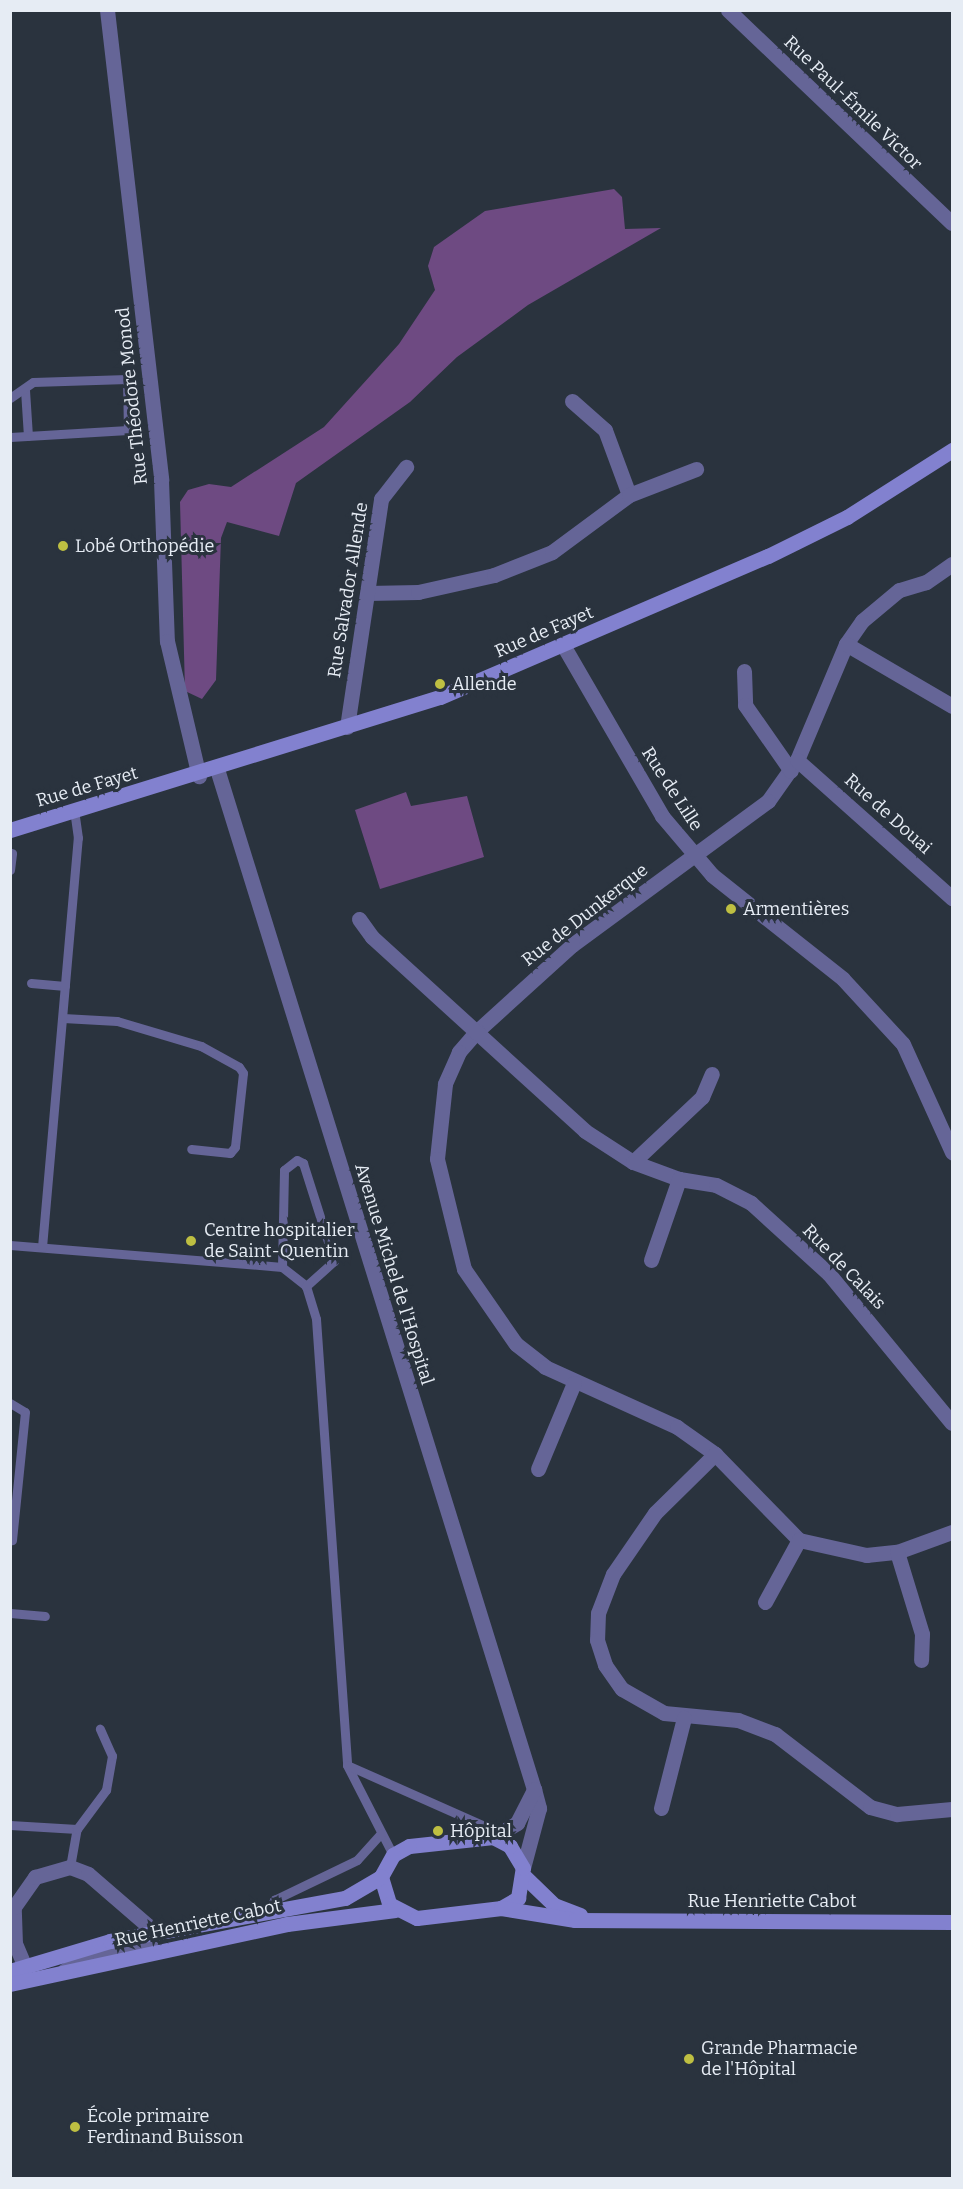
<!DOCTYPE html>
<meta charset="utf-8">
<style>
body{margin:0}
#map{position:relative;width:963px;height:2189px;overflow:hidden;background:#2a333e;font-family:Bitter,serif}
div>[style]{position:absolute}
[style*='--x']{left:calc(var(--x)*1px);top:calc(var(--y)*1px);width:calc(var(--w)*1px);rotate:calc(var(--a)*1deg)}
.green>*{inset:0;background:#6e4a82}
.lane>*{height:9px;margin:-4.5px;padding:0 4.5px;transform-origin:4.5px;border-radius:4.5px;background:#656597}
.street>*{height:15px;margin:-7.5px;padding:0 7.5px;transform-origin:7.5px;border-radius:7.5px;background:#656597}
.secondary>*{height:15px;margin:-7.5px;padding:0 7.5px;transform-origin:7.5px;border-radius:7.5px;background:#8281cf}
.dots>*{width:16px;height:16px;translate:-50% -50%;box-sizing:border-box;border:3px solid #2a333e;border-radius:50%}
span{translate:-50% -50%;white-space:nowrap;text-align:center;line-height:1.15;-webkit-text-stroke:6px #2a333e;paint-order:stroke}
.street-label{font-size:18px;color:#e6ecf4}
.poi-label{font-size:18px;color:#e6ecf4}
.left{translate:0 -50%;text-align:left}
.frame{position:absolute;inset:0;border:12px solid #e6ecf4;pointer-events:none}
</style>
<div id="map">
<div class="green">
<i style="clip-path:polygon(614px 189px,622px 197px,625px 229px,661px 228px,528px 305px,457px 357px,410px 402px,296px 483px,279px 536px,227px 522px,221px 538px,216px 680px,202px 699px,185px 691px,180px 502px,188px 490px,209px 484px,231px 487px,324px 427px,399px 344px,435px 290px,428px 266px,434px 247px,485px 211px)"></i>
<i style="clip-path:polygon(406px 792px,411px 806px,467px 796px,484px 857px,380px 889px,355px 810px)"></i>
</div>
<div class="lane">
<i style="--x:25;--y:390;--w:46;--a:86.3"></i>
<i style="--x:10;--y:398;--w:28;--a:-35"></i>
<i style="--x:33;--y:382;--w:94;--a:-1.8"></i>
<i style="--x:127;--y:379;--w:51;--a:88.9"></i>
<i style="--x:128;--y:430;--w:118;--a:176.6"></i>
<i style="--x:10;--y:870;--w:17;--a:-83"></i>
<i style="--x:31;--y:983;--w:34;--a:5"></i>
<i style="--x:63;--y:1018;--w:54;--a:3.2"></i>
<i style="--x:117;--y:1021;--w:88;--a:16.6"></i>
<i style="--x:201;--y:1046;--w:43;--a:28.9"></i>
<i style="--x:239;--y:1067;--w:7;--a:56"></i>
<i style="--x:243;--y:1073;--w:74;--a:96.2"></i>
<i style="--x:235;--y:1147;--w:8;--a:130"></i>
<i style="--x:230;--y:1153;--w:39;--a:-174"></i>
<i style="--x:10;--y:1245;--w:273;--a:4.6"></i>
<i style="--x:282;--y:1267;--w:31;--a:38"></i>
<i style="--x:306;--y:1286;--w:34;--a:73"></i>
<i style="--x:316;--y:1319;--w:447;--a:86"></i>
<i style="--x:42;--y:1247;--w:411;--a:-85"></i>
<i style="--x:78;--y:838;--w:27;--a:-98"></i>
<i style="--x:282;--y:1267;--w:97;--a:-88.8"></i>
<i style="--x:284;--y:1170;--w:16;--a:-38"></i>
<i style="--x:297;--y:1160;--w:7;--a:27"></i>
<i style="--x:303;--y:1163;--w:103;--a:72.4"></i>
<i style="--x:334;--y:1261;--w:38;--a:138"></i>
<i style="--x:10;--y:1403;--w:17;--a:31"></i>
<i style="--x:25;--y:1412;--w:129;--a:95.8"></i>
<i style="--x:10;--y:1613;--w:35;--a:5"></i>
<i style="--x:10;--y:1825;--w:67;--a:3.4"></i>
<i style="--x:393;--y:1855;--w:101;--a:-117.1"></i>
<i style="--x:347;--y:1765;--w:171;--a:23.9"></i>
<i style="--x:70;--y:1867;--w:39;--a:-80"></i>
<i style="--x:77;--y:1829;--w:49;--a:-53.4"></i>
<i style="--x:106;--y:1790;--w:35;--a:-80"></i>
<i style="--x:112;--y:1756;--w:30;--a:-114"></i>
<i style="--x:268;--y:1911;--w:13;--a:-61"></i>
<i style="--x:274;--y:1900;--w:92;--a:-25.7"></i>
<i style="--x:357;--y:1860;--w:36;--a:-48"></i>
</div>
<div class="street">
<i style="--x:107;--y:10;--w:473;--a:83.4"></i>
<i style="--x:161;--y:480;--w:161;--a:87.9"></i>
<i style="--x:167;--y:641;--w:139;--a:76.7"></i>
<i style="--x:728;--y:10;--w:309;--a:43.6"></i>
<i style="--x:572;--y:401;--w:44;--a:41.3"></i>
<i style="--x:605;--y:430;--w:69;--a:69.7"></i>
<i style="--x:952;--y:564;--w:32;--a:145"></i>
<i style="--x:926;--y:582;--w:28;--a:163"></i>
<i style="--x:899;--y:590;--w:48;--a:140"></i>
<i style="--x:862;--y:621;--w:28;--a:125"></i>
<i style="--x:846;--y:644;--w:126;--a:112.9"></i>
<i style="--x:797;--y:760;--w:50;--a:125.3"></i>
<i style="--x:768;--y:801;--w:243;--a:143.7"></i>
<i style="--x:572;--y:945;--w:128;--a:137.8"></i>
<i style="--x:477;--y:1031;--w:28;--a:131"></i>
<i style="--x:459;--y:1052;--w:35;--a:114"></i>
<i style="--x:445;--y:1084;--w:75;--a:96.1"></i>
<i style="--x:437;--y:1159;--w:113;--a:76.2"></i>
<i style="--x:464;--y:1269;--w:91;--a:55.3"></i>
<i style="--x:516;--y:1344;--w:37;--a:38"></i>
<i style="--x:545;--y:1367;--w:145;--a:24.4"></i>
<i style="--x:677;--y:1427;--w:47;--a:35.4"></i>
<i style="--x:715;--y:1454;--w:120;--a:45.7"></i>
<i style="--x:799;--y:1540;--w:69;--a:12.6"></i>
<i style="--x:866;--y:1555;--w:31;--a:-6"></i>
<i style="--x:897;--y:1552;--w:59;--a:-20"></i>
<i style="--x:368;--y:593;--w:50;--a:-1.1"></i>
<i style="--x:418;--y:592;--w:78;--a:-12.6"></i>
<i style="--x:494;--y:575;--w:62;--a:-21.6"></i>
<i style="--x:552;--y:552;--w:96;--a:-36.5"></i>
<i style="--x:629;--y:495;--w:72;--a:-21.2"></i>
<i style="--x:846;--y:644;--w:123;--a:30.3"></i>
<i style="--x:563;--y:645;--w:198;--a:59.9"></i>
<i style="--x:662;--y:816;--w:77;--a:49.7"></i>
<i style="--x:712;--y:875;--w:167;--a:38.4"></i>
<i style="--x:843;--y:979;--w:88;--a:47.3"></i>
<i style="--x:903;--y:1044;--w:119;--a:65.6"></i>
<i style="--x:744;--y:671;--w:34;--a:88"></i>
<i style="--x:745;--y:705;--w:80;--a:55.1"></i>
<i style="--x:347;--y:727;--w:231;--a:-81.5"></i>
<i style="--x:381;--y:499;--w:41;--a:-52"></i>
<i style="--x:797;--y:760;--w:208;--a:41.7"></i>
<i style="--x:217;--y:769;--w:1068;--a:72.74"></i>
<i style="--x:534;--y:1789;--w:20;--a:75"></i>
<i style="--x:539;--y:1808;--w:62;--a:104.9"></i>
<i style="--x:359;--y:919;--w:22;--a:54"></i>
<i style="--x:372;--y:937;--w:288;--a:42.3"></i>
<i style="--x:585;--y:1131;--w:57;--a:32.9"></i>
<i style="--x:633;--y:1162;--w:49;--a:20.3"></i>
<i style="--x:679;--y:1179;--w:37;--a:9"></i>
<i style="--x:716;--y:1185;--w:39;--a:27"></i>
<i style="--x:751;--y:1203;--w:105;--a:42.3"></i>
<i style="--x:829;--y:1274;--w:193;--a:50.5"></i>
<i style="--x:633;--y:1162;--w:95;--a:-43.3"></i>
<i style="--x:702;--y:1097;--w:25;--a:-67"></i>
<i style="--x:651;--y:1260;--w:86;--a:-70.9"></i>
<i style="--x:715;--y:1454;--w:84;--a:135.5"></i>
<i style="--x:655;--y:1513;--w:74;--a:124.5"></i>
<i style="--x:613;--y:1574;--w:42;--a:111"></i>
<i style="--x:598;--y:1613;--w:27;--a:92"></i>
<i style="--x:597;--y:1640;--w:26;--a:72"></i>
<i style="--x:605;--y:1665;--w:29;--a:55"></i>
<i style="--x:622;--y:1689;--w:48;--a:29.7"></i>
<i style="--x:664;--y:1713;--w:74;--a:5.4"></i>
<i style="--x:738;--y:1720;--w:40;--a:21"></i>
<i style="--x:775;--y:1734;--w:120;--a:37.5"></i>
<i style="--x:870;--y:1807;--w:28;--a:15"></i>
<i style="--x:897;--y:1814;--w:55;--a:-5.2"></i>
<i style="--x:538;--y:1469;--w:93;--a:-67.3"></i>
<i style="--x:897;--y:1552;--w:86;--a:73"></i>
<i style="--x:922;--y:1634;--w:26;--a:92"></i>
<i style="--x:765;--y:1602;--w:71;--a:-61.3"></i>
<i style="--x:661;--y:1808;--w:93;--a:-75.7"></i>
<i style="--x:493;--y:1837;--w:28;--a:-30"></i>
<i style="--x:517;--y:1823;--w:38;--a:-63"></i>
<i style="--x:25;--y:1967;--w:25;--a:-113"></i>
<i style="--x:15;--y:1944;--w:37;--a:-92"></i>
<i style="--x:14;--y:1907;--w:37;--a:-55"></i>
<i style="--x:35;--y:1877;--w:36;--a:-16"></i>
<i style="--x:70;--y:1867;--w:19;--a:21"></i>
<i style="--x:88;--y:1874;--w:78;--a:40.8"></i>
<i style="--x:147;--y:1925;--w:17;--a:80"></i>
<i style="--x:150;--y:1942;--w:66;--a:166.8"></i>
<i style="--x:86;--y:1957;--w:26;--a:148"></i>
</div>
<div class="secondary">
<i style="--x:10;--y:830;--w:450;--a:-17.2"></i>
<i style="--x:440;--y:697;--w:357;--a:-23.3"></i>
<i style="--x:768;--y:556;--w:88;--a:-26.3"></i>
<i style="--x:847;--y:517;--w:125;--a:-32.5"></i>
<i style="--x:524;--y:1876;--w:42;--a:44"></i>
<i style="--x:554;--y:1905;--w:28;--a:21"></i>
<i style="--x:501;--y:1908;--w:20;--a:-30"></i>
<i style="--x:518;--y:1898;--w:30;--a:-81"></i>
<i style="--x:523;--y:1868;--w:26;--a:-121"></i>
<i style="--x:510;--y:1846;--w:19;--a:-152"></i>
<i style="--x:493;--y:1837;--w:84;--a:173.9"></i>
<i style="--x:409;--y:1846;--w:18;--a:151"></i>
<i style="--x:393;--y:1855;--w:25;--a:119"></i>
<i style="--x:381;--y:1877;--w:28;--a:73"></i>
<i style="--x:389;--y:1904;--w:31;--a:27"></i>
<i style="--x:417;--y:1918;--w:85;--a:-6.8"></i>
<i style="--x:501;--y:1908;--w:75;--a:9.2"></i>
<i style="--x:575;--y:1920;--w:377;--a:0.3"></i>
<i style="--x:10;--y:1971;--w:104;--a:-16.7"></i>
<i style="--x:110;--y:1941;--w:239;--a:-10.4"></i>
<i style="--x:345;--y:1898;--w:42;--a:-30.3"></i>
<i style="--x:10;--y:1984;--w:283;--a:-12.2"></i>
<i style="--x:287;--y:1924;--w:109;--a:-7.4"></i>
</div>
<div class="dots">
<i style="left:63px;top:546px;background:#bebf42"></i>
<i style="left:440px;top:684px;background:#bebf42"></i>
<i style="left:731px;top:909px;background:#bebf42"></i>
<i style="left:191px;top:1241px;background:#bebf42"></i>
<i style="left:438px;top:1831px;background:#bebf42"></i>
<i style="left:689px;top:2059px;background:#bebf42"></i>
<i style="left:75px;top:2127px;background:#bebf42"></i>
</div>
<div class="street-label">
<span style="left:853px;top:103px;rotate:44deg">Rue Paul-Émile Victor</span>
<span style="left:132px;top:396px;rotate:-96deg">Rue Théodore Monod</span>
<span style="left:348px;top:590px;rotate:-81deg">Rue Salvador Allende</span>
<span style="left:544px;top:632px;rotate:-23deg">Rue de Fayet</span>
<span style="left:87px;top:787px;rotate:-16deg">Rue de Fayet</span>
<span style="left:672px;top:789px;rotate:57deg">Rue de Lille</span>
<span style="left:888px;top:814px;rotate:42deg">Rue de Douai</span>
<span style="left:585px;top:915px;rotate:-38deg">Rue de Dunkerque</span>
<span style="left:844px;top:1267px;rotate:46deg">Rue de Calais</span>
<span style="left:394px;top:1274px;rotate:73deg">Avenue Michel de l'Hospital</span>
<span style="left:772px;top:1901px">Rue Henriette Cabot</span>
<span style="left:198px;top:1923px;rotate:-12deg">Rue Henriette Cabot</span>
</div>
<div class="poi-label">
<span class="left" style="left:75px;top:546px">Lobé Orthopédie</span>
<span class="left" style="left:452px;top:684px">Allende</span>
<span class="left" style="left:743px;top:909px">Armentières</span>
<span class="left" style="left:204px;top:1241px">Centre hospitalier<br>de Saint-Quentin</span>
<span class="left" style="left:450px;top:1831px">Hôpital</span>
<span class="left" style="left:701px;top:2059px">Grande Pharmacie<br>de l'Hôpital</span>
<span class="left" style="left:87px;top:2127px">École primaire<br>Ferdinand Buisson</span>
</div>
<div class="frame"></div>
</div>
